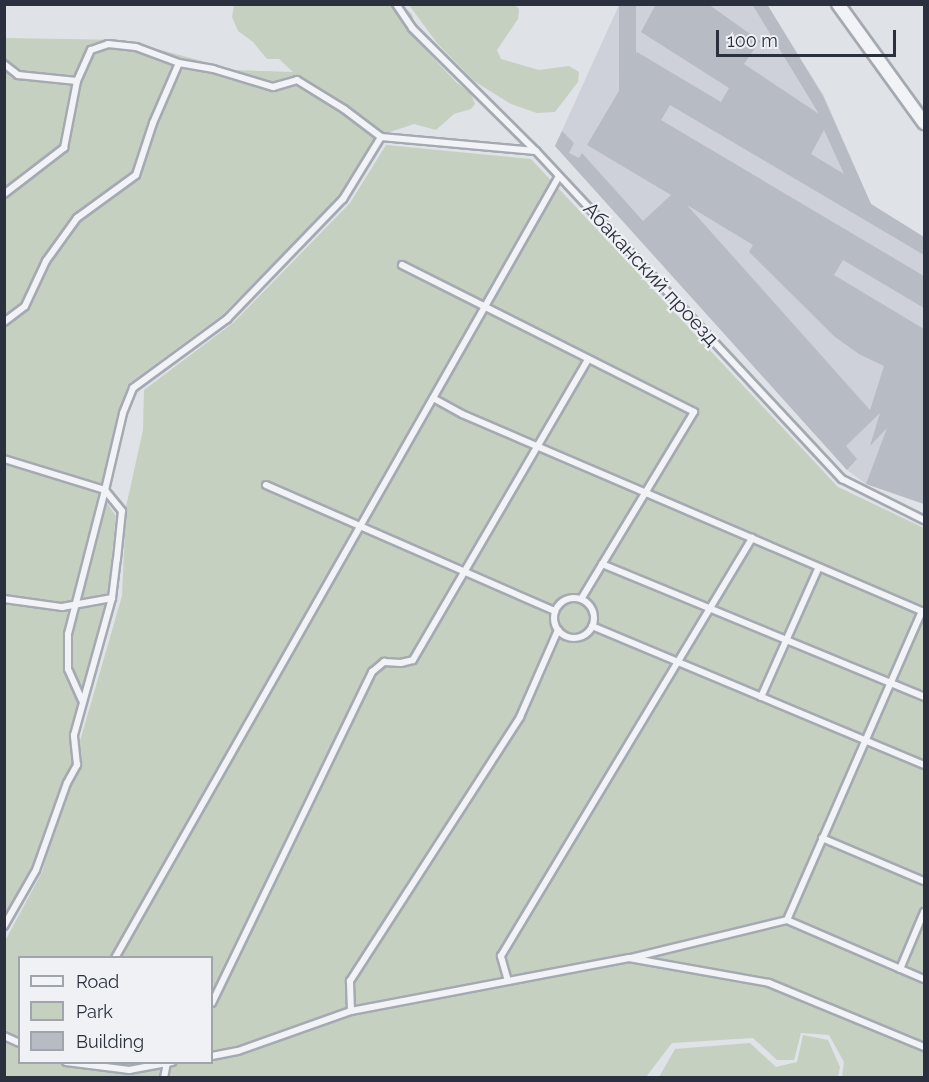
<!DOCTYPE html>
<meta charset="utf-8">
<style>
body{margin:0}
#map{position:relative;width:929px;height:1082px;overflow:hidden;background:#dfe2e7;font-family:Raleway,sans-serif}
div>[style]{position:absolute}
[style*='--x']{left:calc(var(--x)*1px);top:calc(var(--y)*1px);width:calc(var(--w)*1px);rotate:calc(var(--a)*1deg)}
.built>*{inset:0;background:#ced1d9}
.green>*{inset:0;background:#c5d0c1}
.building>*{inset:0;background:#b7bbc3;transform-origin:0 0}
.roads{filter:drop-shadow(2px 0 #a5a9b1) drop-shadow(-2px 0 #a5a9b1) drop-shadow(0 2px #a5a9b1) drop-shadow(0 -2px #a5a9b1)}
.lane>*{height:6px;margin:-3px;padding:0 3px;transform-origin:3px;border-radius:3px;background:#f2f3f6}
.lane>.ring{margin:-3px;padding:0;box-sizing:content-box;background:none;border:6px solid #f2f3f6;border-radius:50%}
.street>*{height:12px;margin:-6px;padding:0 6px;transform-origin:6px;border-radius:6px;background:#f2f3f6}
span{translate:-50% -50%;white-space:nowrap;text-align:center;line-height:1.15;-webkit-text-stroke:4.5px #eff1f5;paint-order:stroke}
.street-label{font-size:20px;color:#2a303d}
.frame{position:absolute;inset:0;border:6px solid #2a303d;pointer-events:none}
.legend{position:absolute;left:18px;top:956px;width:195px;height:108px;box-sizing:border-box;background:#eff1f5;border:2px solid #a0a4ab;margin:0;padding:8px 10px;list-style:none;font-size:18px;color:#2a303d}
.legend li{display:flex;align-items:center;gap:12px;height:30px}
.legend b{width:30px;border:2px solid #a0a4ab}
.scale{position:absolute;left:716px;top:30px;width:180px;height:27px;box-sizing:border-box;border:3px solid #2a303d;border-top:0;padding-left:8px;font-size:18px;line-height:21px;white-space:nowrap;color:#2a303d;-webkit-text-stroke:4px #eff1f5;paint-order:stroke}
</style>
<div id="map">
<div class="built">
<i style="clip-path:polygon(619px 5px,767px 5px,824px 96px,871px 204px,924px 237px,924px 504px,866px 484px,847px 470px,555px 146px)"></i>
</div>
<div class="green">
<i style="clip-path:polygon(234px 5px,402px 5px,412px 14px,418px 42px,456px 82px,471px 94px,475px 104px,471px 109px,454px 114px,436px 130px,414px 124px,384px 134px,339px 197px,222px 315px,128px 384px,117px 417px,102px 496px,116px 516px,108px 593px,69px 735px,72px 761px,32px 868px,5px 918px,5px 38px,124px 40px,235px 70px,293px 72px,279px 59px,267px 59px,253px 42px,238px 31px,232px 17px)"></i>
<i style="clip-path:polygon(409px 5px,515px 5px,519px 9px,518px 19px,497px 50px,501px 59px,539px 70px,569px 66px,579px 72px,578px 82px,555px 112px,537px 113px,511px 104px,474px 81px,437px 43px)"></i>
<i style="clip-path:polygon(evenodd,386px 145px,531px 159px,838px 487px,924px 528px,924px 1077px,842px 1077px,844px 1062px,829px 1035px,801px 1033px,794px 1060px,777px 1060px,753px 1038px,672px 1043px,646px 1077px,5px 1078px,5px 941px,42px 872px,122px 596px,126px 507px,143px 430px,144px 390px,233px 323px,350px 203px,386px 145px,20px 958px,212px 958px,212px 1062px,20px 1062px,20px 958px)"></i>
<i style="clip-path:polygon(803px 1035px,828px 1040px,840px 1067px,838px 1077px,659px 1077px,675px 1049px,750px 1043px,776px 1067px,797px 1062px)"></i>
</div>
<div class="building">
<i style="left:619px;top:4px;width:17px;height:138px"></i>
<i style="clip-path:polygon(evenodd,656px 4px,708px 4px,760px 41px,744px 64px,819px 114px,752px 4px,767px 4px,823px 96px,871px 204px,924px 237px,924px 255px,670px 105px,661px 120px,924px 276px,924px 308px,843px 260px,834px 275px,924px 329px,924px 504px,866px 484px,887px 428px,870px 446px,880px 413px,846px 446px,857px 459px,847px 470px,555px 146px,562px 131px,574px 143px,569px 153px,579px 158px,582px 153px,643px 221px,671px 195px,587px 145px,626px 79px,623px 78px,637px 52px,721px 102px,729px 88px,641px 32px,656px 4px,824px 130px,844px 174px,811px 154px,824px 130px,656px 4px,687px 205px,753px 245px,749px 252px,835px 337px,859px 354px,884px 366px,870px 410px,687px 205px)"></i>
</div>
<div class="roads">
<div class="lane">
<i style="--x:396;--y:4;--w:29;--a:56"></i>
<i style="--x:412;--y:28;--w:175;--a:44.8"></i>
<i style="--x:536;--y:151;--w:449;--a:47"></i>
<i style="--x:842;--y:479;--w:92;--a:26.6"></i>
<i style="--x:4;--y:64;--w:18;--a:38"></i>
<i style="--x:18;--y:75;--w:59;--a:5.8"></i>
<i style="--x:77;--y:81;--w:34;--a:-66"></i>
<i style="--x:91;--y:50;--w:18;--a:-19"></i>
<i style="--x:108;--y:44;--w:28;--a:6"></i>
<i style="--x:136;--y:47;--w:46;--a:20.4"></i>
<i style="--x:179;--y:63;--w:35;--a:10"></i>
<i style="--x:213;--y:69;--w:63;--a:16.7"></i>
<i style="--x:273;--y:87;--w:25;--a:-16"></i>
<i style="--x:297;--y:80;--w:55;--a:31.7"></i>
<i style="--x:344;--y:109;--w:46;--a:37.1"></i>
<i style="--x:381;--y:137;--w:155;--a:5.2"></i>
<i style="--x:4;--y:194;--w:76;--a:-37.5"></i>
<i style="--x:64;--y:148;--w:68;--a:-79"></i>
<i style="--x:402;--y:265;--w:327;--a:26.7"></i>
<i style="--x:694;--y:412;--w:218;--a:121.1"></i>
<i style="--x:4;--y:322;--w:26;--a:-37"></i>
<i style="--x:25;--y:306;--w:50;--a:-65"></i>
<i style="--x:46;--y:261;--w:53;--a:-54.2"></i>
<i style="--x:77;--y:218;--w:73;--a:-36.1"></i>
<i style="--x:136;--y:175;--w:55;--a:-71.9"></i>
<i style="--x:153;--y:123;--w:65;--a:-66.6"></i>
<i style="--x:433;--y:398;--w:33;--a:29"></i>
<i style="--x:462;--y:414;--w:503;--a:23.2"></i>
<i style="--x:4;--y:459;--w:106;--a:17.1"></i>
<i style="--x:105;--y:490;--w:149;--a:104.4"></i>
<i style="--x:68;--y:634;--w:35;--a:90"></i>
<i style="--x:68;--y:669;--w:34;--a:66"></i>
<i style="--x:266;--y:485;--w:315;--a:23.6"></i>
<i style="--x:602;--y:564;--w:348;--a:22.4"></i>
<i class="ring" style="left:554px;top:598px;width:34px;height:34px"></i>
<i style="--x:4;--y:599;--w:59;--a:7.9"></i>
<i style="--x:62;--y:607;--w:51;--a:-10.2"></i>
<i style="--x:592;--y:626;--w:360;--a:22.7"></i>
<i style="--x:761;--y:697;--w:142;--a:-66"></i>
<i style="--x:822;--y:838;--w:111;--a:22.9"></i>
<i style="--x:787;--y:920;--w:149;--a:23.3"></i>
<i style="--x:4;--y:926;--w:64;--a:-60.3"></i>
<i style="--x:36;--y:870;--w:92;--a:-70.4"></i>
<i style="--x:67;--y:783;--w:21;--a:-61"></i>
<i style="--x:77;--y:765;--w:30;--a:-96"></i>
<i style="--x:74;--y:735;--w:142;--a:-74.5"></i>
<i style="--x:112;--y:598;--w:39;--a:-83"></i>
<i style="--x:117;--y:559;--w:48;--a:-84.1"></i>
<i style="--x:122;--y:511;--w:27;--a:-129"></i>
<i style="--x:105;--y:490;--w:79;--a:-76.8"></i>
<i style="--x:123;--y:413;--w:27;--a:-68"></i>
<i style="--x:133;--y:388;--w:117;--a:-36.3"></i>
<i style="--x:227;--y:319;--w:167;--a:-46"></i>
<i style="--x:343;--y:199;--w:73;--a:-58.5"></i>
<i style="--x:115;--y:958;--w:899;--a:-60.41"></i>
<i style="--x:631;--y:958;--w:161;--a:-13.7"></i>
<i style="--x:787;--y:920;--w:337;--a:-66.4"></i>
<i style="--x:900;--y:969;--w:62;--a:-67.2"></i>
<i style="--x:508;--y:981;--w:26;--a:-106"></i>
<i style="--x:501;--y:956;--w:488;--a:-59"></i>
<i style="--x:212;--y:1003;--w:368;--a:-64.2"></i>
<i style="--x:372;--y:672;--w:16;--a:-40"></i>
<i style="--x:384;--y:662;--w:17;--a:3"></i>
<i style="--x:401;--y:663;--w:12;--a:-14"></i>
<i style="--x:413;--y:660;--w:348;--a:-59.8"></i>
<i style="--x:351;--y:1011;--w:30;--a:-92"></i>
<i style="--x:350;--y:981;--w:314;--a:-57.2"></i>
<i style="--x:520;--y:717;--w:95;--a:-66.4"></i>
<i style="--x:4;--y:1036;--w:17;--a:24"></i>
<i style="--x:212;--y:1056;--w:26;--a:-11"></i>
<i style="--x:238;--y:1051;--w:120;--a:-19.5"></i>
<i style="--x:351;--y:1011;--w:283;--a:-10.8"></i>
<i style="--x:629;--y:958;--w:142;--a:10.1"></i>
<i style="--x:769;--y:983;--w:168;--a:22.4"></i>
<i style="--x:66;--y:1062;--w:64;--a:7.2"></i>
<i style="--x:129;--y:1070;--w:44;--a:-10.5"></i>
<i style="--x:164;--y:1078;--w:15;--a:-79"></i>
</div>
<div class="street">
<i style="--x:838;--y:4;--w:147;--a:54.1"></i>
</div>
</div>
<div class="street-label">
<span style="left:651px;top:274px;rotate:47deg">Абаканский проезд</span>
</div>
<div class="frame"></div>
<ul class="legend">
<li><b style="height:8px;background:#f2f3f6"></b>Road</li>
<li><b style="height:16px;background:#c5d0c1"></b>Park</li>
<li><b style="height:16px;background:#b7bbc3"></b>Building</li>
</ul>
<div class="scale">100 m</div>
</div>
